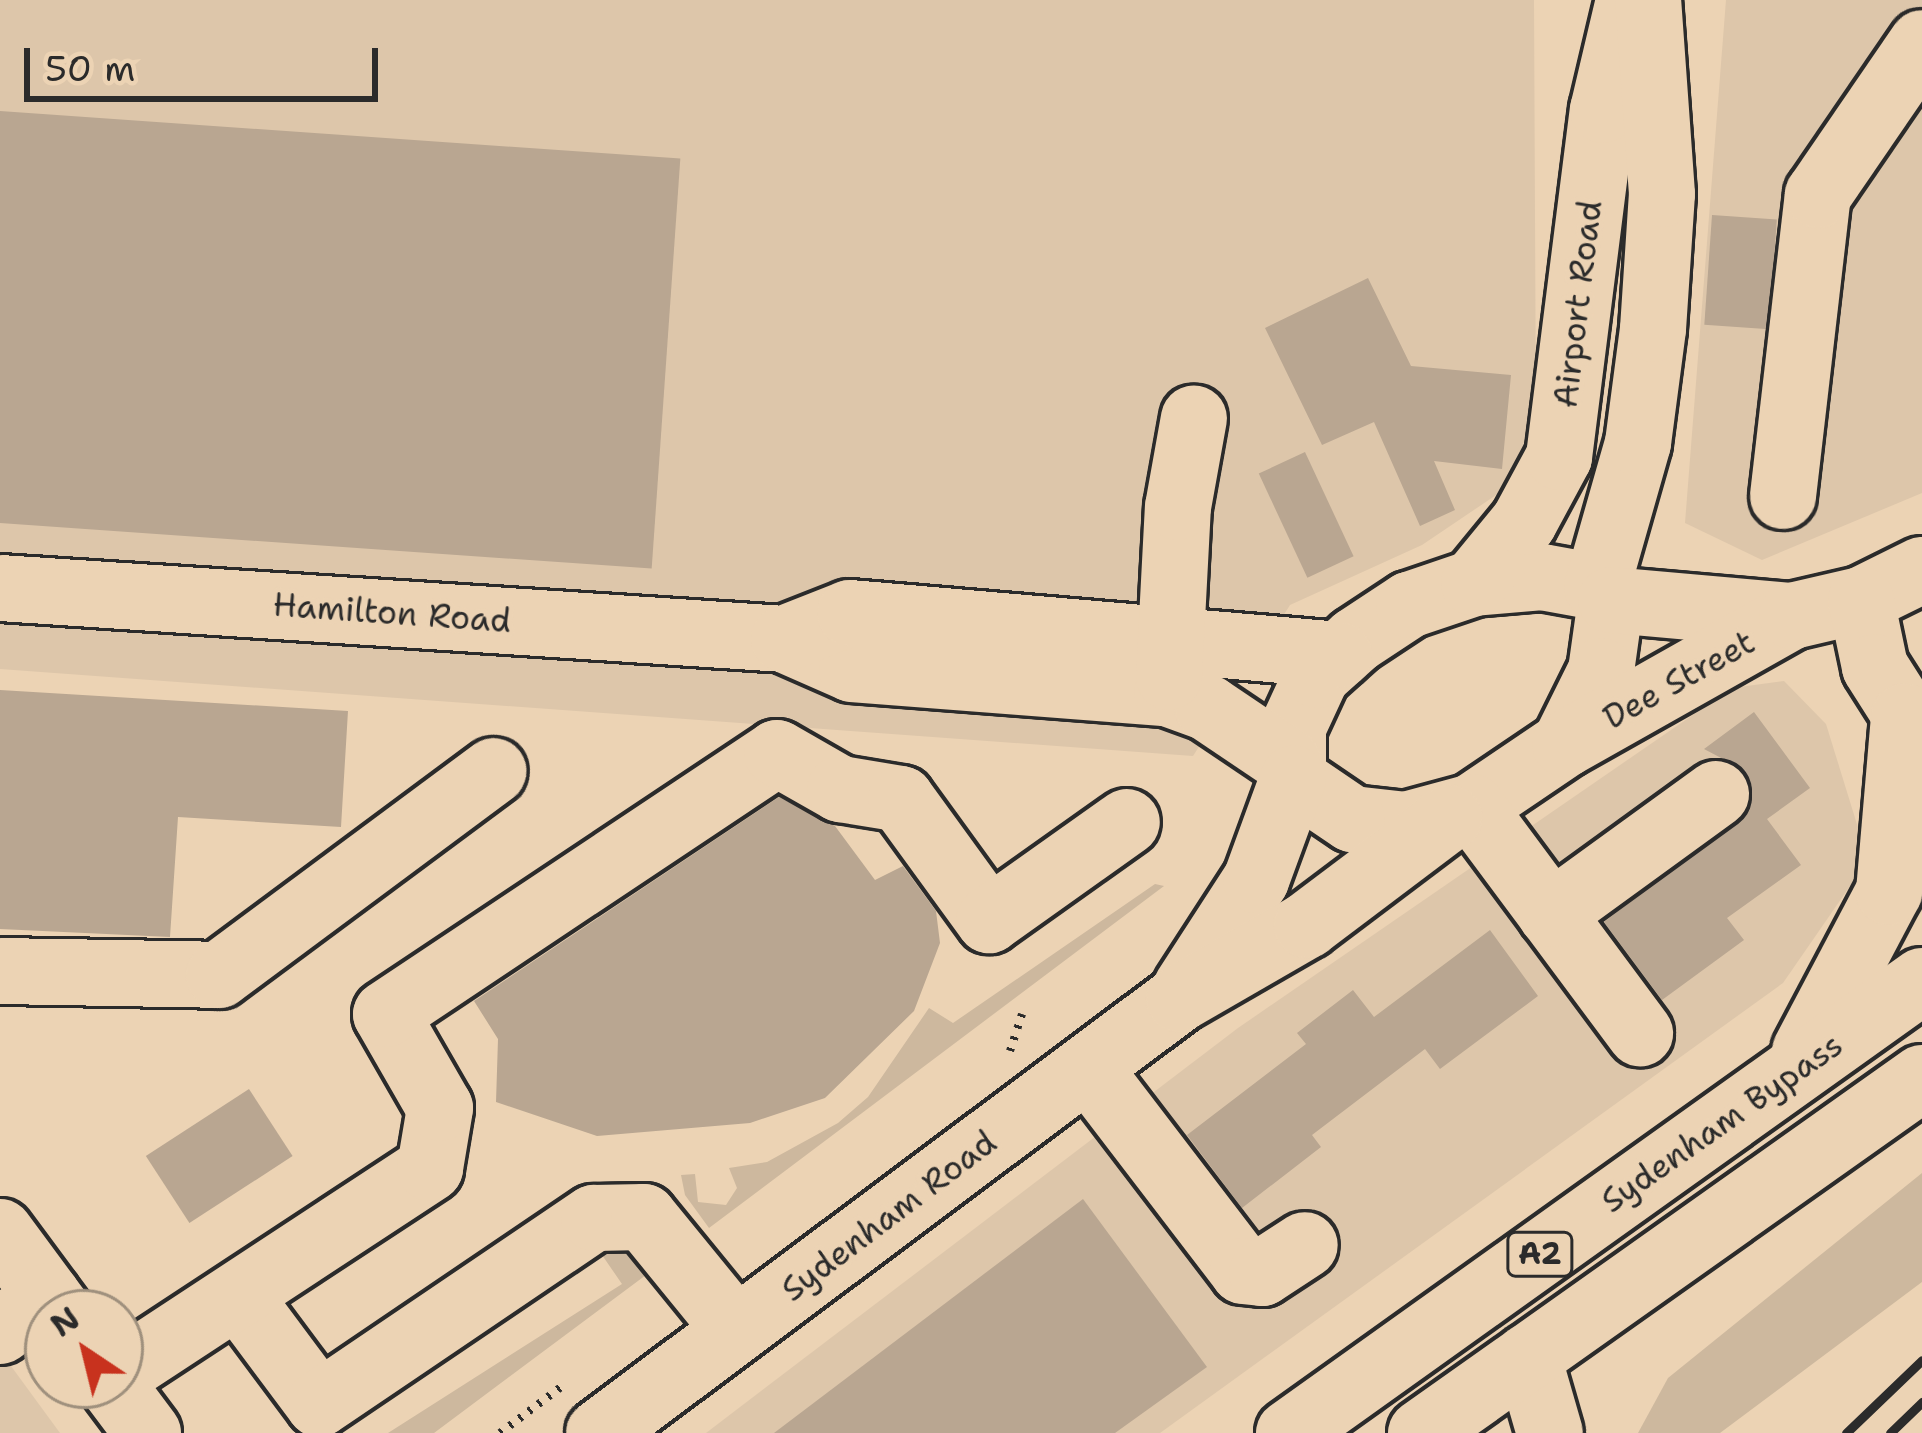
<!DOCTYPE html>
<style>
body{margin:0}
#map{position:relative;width:1922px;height:1433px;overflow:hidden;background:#ecd3b4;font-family:"Shantell Sans",sans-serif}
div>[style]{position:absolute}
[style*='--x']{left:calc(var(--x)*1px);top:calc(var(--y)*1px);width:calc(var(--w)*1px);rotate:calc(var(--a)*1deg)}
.built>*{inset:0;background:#ddc6aa}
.green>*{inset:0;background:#cdb89e}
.building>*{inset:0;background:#b9a691;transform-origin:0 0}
.path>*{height:8px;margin-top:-4px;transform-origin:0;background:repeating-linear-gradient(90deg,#2b2b2b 0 3px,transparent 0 12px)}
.roads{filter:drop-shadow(3px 0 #2b2b2b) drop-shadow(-3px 0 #2b2b2b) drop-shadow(0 3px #2b2b2b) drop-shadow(0 -3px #2b2b2b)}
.minor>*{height:66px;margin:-33px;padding:0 33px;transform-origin:33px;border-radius:33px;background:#ecd3b4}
.highway>*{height:66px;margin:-33px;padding:0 33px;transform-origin:33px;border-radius:33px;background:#ecd3b4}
.rail>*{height:9px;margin:-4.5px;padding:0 4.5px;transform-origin:4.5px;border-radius:4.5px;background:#2b2b2b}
span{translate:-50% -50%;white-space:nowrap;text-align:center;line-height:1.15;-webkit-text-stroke:10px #ecd3b4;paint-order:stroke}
.shield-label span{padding:3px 9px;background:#ecd3b4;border:3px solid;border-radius:9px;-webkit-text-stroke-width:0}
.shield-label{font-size:30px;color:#2b2b2b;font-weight:700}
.street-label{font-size:33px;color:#2b2b2b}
.north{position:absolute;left:24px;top:1289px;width:120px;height:120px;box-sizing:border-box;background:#ecd3b4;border:3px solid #9f907d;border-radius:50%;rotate:325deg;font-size:33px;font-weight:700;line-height:48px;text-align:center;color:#2b2b2b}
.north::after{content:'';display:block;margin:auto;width:42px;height:54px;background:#c8321e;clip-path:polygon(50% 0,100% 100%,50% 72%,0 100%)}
.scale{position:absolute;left:24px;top:48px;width:354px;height:54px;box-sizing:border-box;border:6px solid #2b2b2b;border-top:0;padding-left:15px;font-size:36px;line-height:42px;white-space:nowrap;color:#2b2b2b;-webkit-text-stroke:9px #ecd3b4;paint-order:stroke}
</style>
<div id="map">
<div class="built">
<i style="clip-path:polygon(0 0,1534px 0,1536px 427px,1502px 491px,1422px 545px,1290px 605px,1193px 756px,0 669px)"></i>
<i style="clip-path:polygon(1726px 0,1922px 0,1922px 493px,1762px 560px,1685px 523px)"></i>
<i style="clip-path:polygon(1784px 681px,1826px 724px,1868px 860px,1783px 983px,1160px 1433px,706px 1433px,1238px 1028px,1732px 688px)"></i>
<i style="clip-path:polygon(0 1351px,60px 1433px,0 1433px)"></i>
</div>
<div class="green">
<i style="clip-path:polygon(1155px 884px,1164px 886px,709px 1228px,685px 1195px,681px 1175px,695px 1174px,698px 1202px,726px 1205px,737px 1188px,729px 1168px,767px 1162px,838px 1123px,868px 1097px,929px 1008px,953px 1023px)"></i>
<i style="clip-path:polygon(1922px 1173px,1922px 1282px,1720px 1433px,1638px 1433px,1668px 1378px)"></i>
<i style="clip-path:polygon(630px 1244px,650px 1272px,434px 1433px,388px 1433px,622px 1284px,602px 1255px)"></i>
</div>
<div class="building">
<i style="left:0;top:111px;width:682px;height:411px;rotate:4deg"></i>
<i style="left:1712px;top:215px;width:65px;height:110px;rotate:4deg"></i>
<i style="clip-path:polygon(1368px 278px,1411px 366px,1511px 375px,1502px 469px,1434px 461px,1455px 510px,1420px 526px,1374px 422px,1322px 445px,1265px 328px)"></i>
<i style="left:1305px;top:452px;width:115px;height:51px;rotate:65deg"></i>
<i style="clip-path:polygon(0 690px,348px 711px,341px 827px,178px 817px,170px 937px,0 929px)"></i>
<i style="clip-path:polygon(1754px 712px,1810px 788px,1767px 819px,1801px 865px,1727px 918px,1744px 940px,1662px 1000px,1604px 922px,1750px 810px,1746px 771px,1704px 749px)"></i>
<i style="clip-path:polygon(779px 797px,835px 826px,875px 880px,903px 866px,936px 911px,940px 943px,914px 1011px,825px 1098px,750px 1123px,597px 1136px,496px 1102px,498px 1039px,474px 1001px)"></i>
<i style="clip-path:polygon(1490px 930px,1538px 996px,1440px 1069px,1425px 1049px,1312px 1135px,1321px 1147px,1242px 1208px,1187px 1135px,1306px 1044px,1297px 1033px,1353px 990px,1374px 1017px)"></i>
<i style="left:249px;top:1089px;width:80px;height:123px;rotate:57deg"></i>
<i style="clip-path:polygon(1083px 1199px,1207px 1367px,1115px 1433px,774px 1433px)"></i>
</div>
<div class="path">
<i style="--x:1010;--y:1051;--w:39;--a:-72"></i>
<i style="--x:500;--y:1433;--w:76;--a:-37"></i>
</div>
<div class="roads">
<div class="minor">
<i style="--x:1783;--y:496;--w:303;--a:-83.4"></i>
<i style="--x:1818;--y:195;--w:184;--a:-55.6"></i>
<i style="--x:1542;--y:577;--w:56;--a:10.3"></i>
<i style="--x:1597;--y:587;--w:19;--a:43"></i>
<i style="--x:1611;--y:600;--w:72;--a:98"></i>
<i style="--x:1601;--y:671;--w:81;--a:116.3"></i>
<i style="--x:1565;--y:744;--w:112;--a:145.9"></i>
<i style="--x:1472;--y:807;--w:68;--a:164.7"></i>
<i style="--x:1406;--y:825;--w:54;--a:-173.7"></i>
<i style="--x:1352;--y:819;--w:71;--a:-145.9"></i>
<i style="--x:1293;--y:779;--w:52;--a:-90"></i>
<i style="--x:1293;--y:727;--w:57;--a:-65.2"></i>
<i style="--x:1317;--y:675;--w:52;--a:-41.9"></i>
<i style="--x:1356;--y:640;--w:64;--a:-33.4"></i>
<i style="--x:1409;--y:605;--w:69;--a:-18.7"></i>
<i style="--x:1474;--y:583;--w:68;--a:-5"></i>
<i style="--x:1474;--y:583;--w:79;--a:-50.7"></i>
<i style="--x:1524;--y:522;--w:74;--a:-61.7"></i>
<i style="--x:1559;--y:457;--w:350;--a:-82.8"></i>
<i style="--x:1603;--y:110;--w:113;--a:-76.7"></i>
<i style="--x:1597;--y:587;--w:150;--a:-74.1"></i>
<i style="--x:1638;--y:443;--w:115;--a:-82.5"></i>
<i style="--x:1653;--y:329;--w:135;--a:-86.2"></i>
<i style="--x:1662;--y:194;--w:195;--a:-94.1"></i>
<i style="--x:0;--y:588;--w:786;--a:3.72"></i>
<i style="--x:784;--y:639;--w:74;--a:23.8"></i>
<i style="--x:852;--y:669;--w:316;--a:4.4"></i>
<i style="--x:1167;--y:693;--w:44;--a:20.1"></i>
<i style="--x:1208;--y:708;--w:97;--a:34"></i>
<i style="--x:1611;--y:600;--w:182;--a:5.1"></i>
<i style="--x:784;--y:639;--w:71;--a:-21.5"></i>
<i style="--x:850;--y:613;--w:491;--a:4.9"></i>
<i style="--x:1169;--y:677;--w:170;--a:-87"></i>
<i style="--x:1178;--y:507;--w:90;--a:-79.8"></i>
<i style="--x:1565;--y:744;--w:261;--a:-29.4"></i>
<i style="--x:1792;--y:616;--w:71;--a:-13.1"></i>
<i style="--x:1861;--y:600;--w:68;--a:-26.2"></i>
<i style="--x:1472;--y:807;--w:282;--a:53.4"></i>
<i style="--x:1551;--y:914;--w:204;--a:-36"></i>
<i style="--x:0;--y:971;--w:219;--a:1"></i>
<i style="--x:219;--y:975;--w:342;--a:-36.6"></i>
<i style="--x:1186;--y:988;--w:129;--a:-57.1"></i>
<i style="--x:1256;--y:880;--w:108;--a:-69.9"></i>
<i style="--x:1088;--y:1068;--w:255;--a:52.6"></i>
<i style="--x:1243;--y:1271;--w:19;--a:6"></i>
<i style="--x:1262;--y:1273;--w:51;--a:-33.1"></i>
<i style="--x:0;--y:1232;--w:101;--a:53.5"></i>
<i style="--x:240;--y:1298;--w:132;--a:53.3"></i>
<i style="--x:319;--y:1404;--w:332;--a:-34.1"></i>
<i style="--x:594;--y:1218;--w:50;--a:-1.1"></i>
<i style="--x:644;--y:1217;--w:146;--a:50.8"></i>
<i style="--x:0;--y:1331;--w:59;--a:-36.1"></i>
<i style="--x:1528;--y:1357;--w:79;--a:73.9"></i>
<i style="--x:120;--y:1372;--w:371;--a:-33.3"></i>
<i style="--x:430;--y:1168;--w:61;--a:-80.5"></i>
<i style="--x:440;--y:1108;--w:108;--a:-119.9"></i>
<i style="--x:386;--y:1014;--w:470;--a:-33.7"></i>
<i style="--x:777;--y:753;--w:73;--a:29.7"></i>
<i style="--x:840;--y:789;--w:62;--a:9.3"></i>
<i style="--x:901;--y:799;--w:150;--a:54"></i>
<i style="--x:989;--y:920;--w:169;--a:-35.4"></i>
<i style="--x:112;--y:1385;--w:60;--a:53.1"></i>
<i style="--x:599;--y:1433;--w:724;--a:-36.81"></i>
<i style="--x:1179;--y:999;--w:148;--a:-30"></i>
<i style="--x:1307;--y:925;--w:178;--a:-37"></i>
</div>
<div class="highway">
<i style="--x:1861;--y:600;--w:68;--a:78.2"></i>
<i style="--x:1875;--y:667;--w:88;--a:57.6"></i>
<i style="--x:1805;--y:1051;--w:180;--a:-62.2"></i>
<i style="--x:1889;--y:892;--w:176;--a:-85.1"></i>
<i style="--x:1289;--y:1433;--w:778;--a:-35.53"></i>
<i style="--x:1421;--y:1433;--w:614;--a:-35.32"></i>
</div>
</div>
<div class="rail">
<i style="--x:1846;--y:1433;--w:105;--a:-43.8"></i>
<i style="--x:1890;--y:1433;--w:45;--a:-44.1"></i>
</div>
<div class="shield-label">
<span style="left:1540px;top:1254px">A2</span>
</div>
<div class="street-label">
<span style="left:1578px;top:304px;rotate:-83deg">Airport Road</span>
<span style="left:392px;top:613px;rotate:4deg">Hamilton Road</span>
<span style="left:1679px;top:680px;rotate:-29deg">Dee Street</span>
<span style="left:1722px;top:1123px;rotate:-35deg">Sydenham Bypass</span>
<span style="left:889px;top:1216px;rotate:-37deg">Sydenham Road</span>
</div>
<div class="north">N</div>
<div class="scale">50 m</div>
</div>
